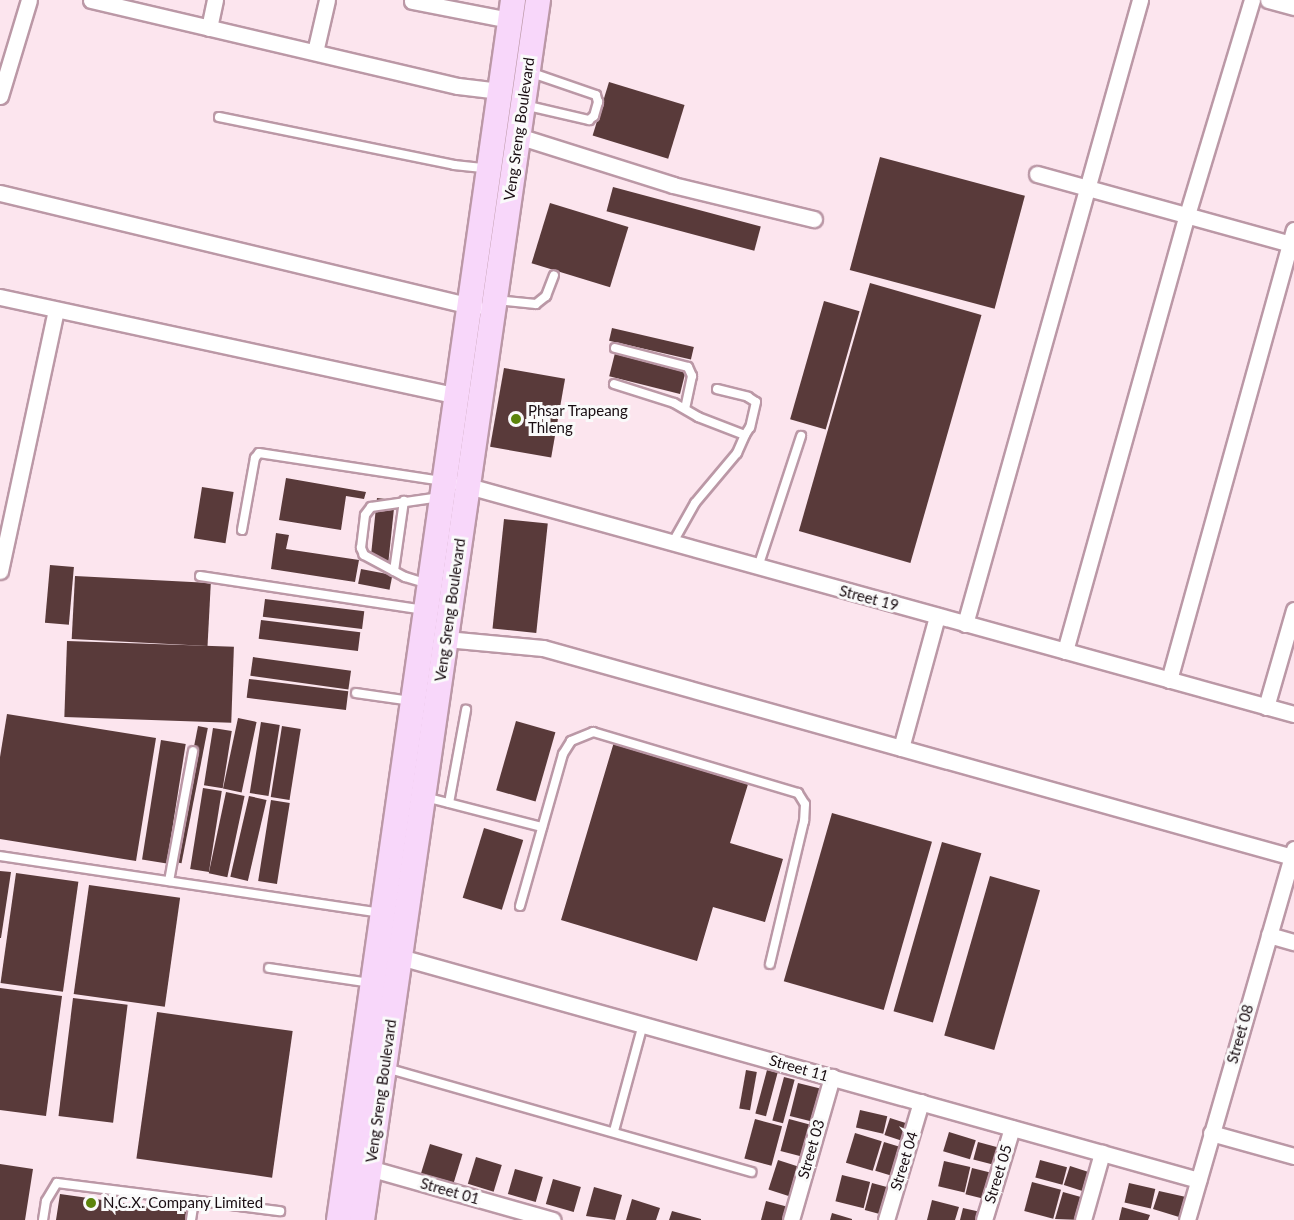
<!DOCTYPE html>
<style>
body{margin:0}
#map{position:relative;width:1294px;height:1220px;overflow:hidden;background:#fce5ee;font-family:Lato,sans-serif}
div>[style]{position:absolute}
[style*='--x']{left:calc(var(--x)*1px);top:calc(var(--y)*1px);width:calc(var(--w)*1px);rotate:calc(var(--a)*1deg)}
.building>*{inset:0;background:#593a3a;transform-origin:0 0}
.roads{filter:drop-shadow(2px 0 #bb98a6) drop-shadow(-2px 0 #bb98a6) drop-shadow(0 2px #bb98a6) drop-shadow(0 -2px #bb98a6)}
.service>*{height:8px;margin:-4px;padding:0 4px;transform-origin:4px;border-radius:4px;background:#fff}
.minor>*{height:15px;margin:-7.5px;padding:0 7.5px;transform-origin:7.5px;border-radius:7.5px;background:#fff}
.primary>*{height:24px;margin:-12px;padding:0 12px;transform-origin:12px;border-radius:12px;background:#f8d7fa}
.dots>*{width:16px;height:16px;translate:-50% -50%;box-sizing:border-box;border:3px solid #fafafa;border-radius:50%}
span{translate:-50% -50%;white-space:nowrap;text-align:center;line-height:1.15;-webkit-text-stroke:6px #fafafa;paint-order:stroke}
.street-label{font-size:15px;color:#180c11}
.poi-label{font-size:15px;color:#180c11}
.left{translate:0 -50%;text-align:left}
</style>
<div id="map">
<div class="building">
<i style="left:609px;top:82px;width:79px;height:56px;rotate:17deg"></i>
<i style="left:880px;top:157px;width:150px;height:117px;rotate:15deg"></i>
<i style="left:613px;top:187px;width:153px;height:25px;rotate:15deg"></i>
<i style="left:550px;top:203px;width:82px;height:63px;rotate:17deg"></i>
<i style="left:870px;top:283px;width:116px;height:258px;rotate:16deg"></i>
<i style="left:824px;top:301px;width:37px;height:123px;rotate:16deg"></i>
<i style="left:612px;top:328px;width:84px;height:13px;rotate:13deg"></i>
<i style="left:615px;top:353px;width:73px;height:24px;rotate:14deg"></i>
<i style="left:504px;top:368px;width:62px;height:80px;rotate:10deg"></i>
<i style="clip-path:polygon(286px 478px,366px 492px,364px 499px,346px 496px,341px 530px,279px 520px)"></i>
<i style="left:202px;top:487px;width:32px;height:52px;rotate:9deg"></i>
<i style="left:377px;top:498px;width:18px;height:64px;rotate:6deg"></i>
<i style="left:504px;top:519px;width:44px;height:110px;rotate:6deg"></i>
<i style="clip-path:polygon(276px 533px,289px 535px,286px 549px,359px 560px,355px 582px,271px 569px)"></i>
<i style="left:50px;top:565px;width:24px;height:58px;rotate:5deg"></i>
<i style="left:361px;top:569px;width:32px;height:15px;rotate:11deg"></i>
<i style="left:75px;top:576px;width:136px;height:63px;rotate:3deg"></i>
<i style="left:265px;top:599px;width:100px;height:18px;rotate:7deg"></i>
<i style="left:261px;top:620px;width:100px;height:19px;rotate:7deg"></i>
<i style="left:67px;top:641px;width:167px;height:76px;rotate:2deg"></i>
<i style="left:253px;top:657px;width:99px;height:19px;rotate:8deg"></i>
<i style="left:249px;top:679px;width:100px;height:19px;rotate:7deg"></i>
<i style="clip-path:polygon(7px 714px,156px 738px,136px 861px,0 839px,0 757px)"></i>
<i style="left:238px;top:718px;width:19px;height:72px;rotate:12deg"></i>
<i style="left:516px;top:721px;width:41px;height:72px;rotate:16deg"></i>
<i style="left:261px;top:722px;width:19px;height:72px;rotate:9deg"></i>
<i style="left:198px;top:726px;width:10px;height:138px;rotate:11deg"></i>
<i style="left:282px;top:726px;width:19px;height:72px;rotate:9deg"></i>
<i style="left:213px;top:728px;width:19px;height:58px;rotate:9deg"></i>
<i style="left:161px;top:740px;width:25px;height:121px;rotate:9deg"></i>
<i style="clip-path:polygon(614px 742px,749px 781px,730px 843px,783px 859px,765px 922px,713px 907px,697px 961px,561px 920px)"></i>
<i style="left:203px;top:788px;width:19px;height:82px;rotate:9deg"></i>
<i style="left:226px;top:792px;width:19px;height:83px;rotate:12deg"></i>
<i style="left:249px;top:796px;width:18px;height:83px;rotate:13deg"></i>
<i style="left:271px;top:800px;width:19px;height:82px;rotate:9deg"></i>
<i style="left:832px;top:813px;width:104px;height:175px;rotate:16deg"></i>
<i style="left:484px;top:828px;width:41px;height:73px;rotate:17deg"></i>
<i style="left:942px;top:842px;width:41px;height:176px;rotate:16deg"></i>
<i style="clip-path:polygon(0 871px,11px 872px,1px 938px,0 938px)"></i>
<i style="left:16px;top:873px;width:63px;height:111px;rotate:8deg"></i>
<i style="left:990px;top:876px;width:52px;height:166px;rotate:16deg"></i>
<i style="left:89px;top:885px;width:92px;height:110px;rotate:8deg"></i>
<i style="clip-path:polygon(0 988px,62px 996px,46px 1116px,0 1110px)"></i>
<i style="left:73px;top:998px;width:55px;height:119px;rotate:7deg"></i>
<i style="left:157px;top:1012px;width:137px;height:148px;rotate:8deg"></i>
<i style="left:746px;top:1070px;width:11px;height:39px;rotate:10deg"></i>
<i style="left:767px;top:1070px;width:11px;height:45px;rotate:15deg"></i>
<i style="left:784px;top:1077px;width:11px;height:45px;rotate:15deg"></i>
<i style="left:798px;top:1083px;width:29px;height:34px;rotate:14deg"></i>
<i style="left:860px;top:1110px;width:28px;height:18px;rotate:13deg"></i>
<i style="left:890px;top:1118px;width:23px;height:18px;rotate:18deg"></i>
<i style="left:755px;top:1119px;width:28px;height:41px;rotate:15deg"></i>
<i style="left:789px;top:1119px;width:28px;height:33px;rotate:15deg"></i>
<i style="left:949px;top:1132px;width:28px;height:20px;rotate:17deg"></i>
<i style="left:855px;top:1133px;width:28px;height:31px;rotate:17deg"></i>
<i style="left:884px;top:1142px;width:24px;height:30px;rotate:17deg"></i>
<i style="left:978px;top:1142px;width:27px;height:18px;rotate:15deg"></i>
<i style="left:430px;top:1144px;width:34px;height:33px;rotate:17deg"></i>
<i style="left:476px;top:1157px;width:27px;height:28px;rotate:17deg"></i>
<i style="left:778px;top:1160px;width:26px;height:31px;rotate:18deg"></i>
<i style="left:1040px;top:1160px;width:28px;height:18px;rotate:15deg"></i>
<i style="left:944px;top:1161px;width:27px;height:26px;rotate:13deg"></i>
<i style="clip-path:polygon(0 1164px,33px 1169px,25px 1220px,0 1220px)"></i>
<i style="left:1070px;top:1166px;width:26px;height:20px;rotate:18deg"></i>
<i style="left:972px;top:1168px;width:25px;height:27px;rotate:14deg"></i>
<i style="left:515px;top:1169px;width:29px;height:26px;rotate:16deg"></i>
<i style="left:842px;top:1175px;width:29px;height:27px;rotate:14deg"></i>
<i style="left:553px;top:1179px;width:29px;height:26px;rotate:16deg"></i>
<i style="left:1032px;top:1182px;width:30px;height:30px;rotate:15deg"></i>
<i style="left:872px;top:1183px;width:23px;height:28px;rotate:15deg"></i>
<i style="left:1129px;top:1183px;width:27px;height:20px;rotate:13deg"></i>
<i style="clip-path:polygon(594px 1187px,622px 1195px,615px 1220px,586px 1216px)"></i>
<i style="clip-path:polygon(1159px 1191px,1186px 1197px,1179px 1217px,1153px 1209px)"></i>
<i style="clip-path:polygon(1063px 1192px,1088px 1199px,1082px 1220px,1055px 1219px)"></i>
<i style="clip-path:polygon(60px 1194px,187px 1212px,186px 1220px,56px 1220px)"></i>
<i style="clip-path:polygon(632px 1199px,660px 1208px,656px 1220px,626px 1220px)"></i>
<i style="clip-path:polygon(932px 1200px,959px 1207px,955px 1220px,927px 1220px)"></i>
<i style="clip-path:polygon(766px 1201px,792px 1208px,789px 1220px,761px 1220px)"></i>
<i style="clip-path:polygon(1122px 1207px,1150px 1215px,1148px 1220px,1119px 1220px)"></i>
<i style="clip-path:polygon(963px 1208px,985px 1213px,983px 1220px,960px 1220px)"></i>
<i style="clip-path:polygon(672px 1211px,701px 1219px,701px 1220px,669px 1220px)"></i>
<i style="clip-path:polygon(832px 1213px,852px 1219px,852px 1220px,830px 1220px)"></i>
</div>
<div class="roads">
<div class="service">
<i style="--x:524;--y:105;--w:67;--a:13"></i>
<i style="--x:589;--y:120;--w:6;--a:-39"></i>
<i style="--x:594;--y:116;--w:15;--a:-74"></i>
<i style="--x:598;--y:102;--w:7;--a:-106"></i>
<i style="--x:596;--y:95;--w:68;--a:-161"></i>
<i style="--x:219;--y:117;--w:240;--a:11.5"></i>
<i style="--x:454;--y:165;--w:31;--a:6"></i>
<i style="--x:497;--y:300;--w:39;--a:6"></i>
<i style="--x:536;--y:304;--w:13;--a:-39"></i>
<i style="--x:546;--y:296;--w:22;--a:-69"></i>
<i style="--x:615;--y:348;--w:75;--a:14.6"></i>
<i style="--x:688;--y:367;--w:10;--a:66"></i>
<i style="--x:692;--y:376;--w:33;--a:102"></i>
<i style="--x:614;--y:384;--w:63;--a:17.6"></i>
<i style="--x:674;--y:403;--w:28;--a:30"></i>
<i style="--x:698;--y:417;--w:50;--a:21"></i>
<i style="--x:745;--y:435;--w:20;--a:114"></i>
<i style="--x:737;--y:453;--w:65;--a:130"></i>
<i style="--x:695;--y:503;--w:45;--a:119.4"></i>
<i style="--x:717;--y:389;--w:32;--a:14"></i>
<i style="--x:748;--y:397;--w:9;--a:32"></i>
<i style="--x:756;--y:402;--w:26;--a:103"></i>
<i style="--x:750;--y:427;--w:9;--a:122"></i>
<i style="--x:242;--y:530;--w:73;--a:-79.8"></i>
<i style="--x:255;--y:458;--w:6;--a:-51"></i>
<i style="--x:259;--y:453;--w:186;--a:8.7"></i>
<i style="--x:758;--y:567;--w:138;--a:-71.8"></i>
<i style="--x:394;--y:571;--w:71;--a:-81.9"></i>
<i style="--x:200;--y:576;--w:227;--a:8.6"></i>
<i style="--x:425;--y:583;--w:21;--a:-163"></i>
<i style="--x:405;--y:577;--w:47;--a:-151.8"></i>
<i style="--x:364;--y:555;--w:8;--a:-113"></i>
<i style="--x:361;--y:548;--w:33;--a:-83"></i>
<i style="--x:365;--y:515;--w:10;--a:-53"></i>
<i style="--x:371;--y:507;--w:70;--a:-8.2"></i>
<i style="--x:356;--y:693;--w:56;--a:8.3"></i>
<i style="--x:425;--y:797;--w:121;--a:14.4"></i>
<i style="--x:449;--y:803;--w:95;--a:-79.6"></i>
<i style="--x:0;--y:856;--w:385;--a:8.5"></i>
<i style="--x:169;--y:881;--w:132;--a:-79.5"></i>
<i style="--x:520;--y:906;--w:158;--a:-74.2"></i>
<i style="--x:563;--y:754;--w:15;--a:-58"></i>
<i style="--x:571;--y:741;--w:24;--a:-22"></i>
<i style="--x:593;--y:732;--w:214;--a:16.6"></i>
<i style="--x:798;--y:793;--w:13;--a:58"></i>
<i style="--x:805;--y:804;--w:17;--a:93"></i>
<i style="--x:804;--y:821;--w:147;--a:103.4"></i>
<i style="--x:269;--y:968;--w:103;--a:8.4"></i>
<i style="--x:386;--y:1068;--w:380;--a:15.9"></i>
<i style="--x:614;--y:1131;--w:111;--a:-74.8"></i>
<i style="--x:43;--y:1220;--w:19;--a:-81"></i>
<i style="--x:46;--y:1201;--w:21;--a:-59"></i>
<i style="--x:57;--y:1183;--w:225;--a:7.2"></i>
<i style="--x:191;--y:1220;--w:20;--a:-81"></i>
</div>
<div class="minor">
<i style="--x:91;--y:0;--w:377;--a:13.2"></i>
<i style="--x:458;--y:86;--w:42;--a:6.8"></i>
<i style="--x:1268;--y:0;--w:27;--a:15"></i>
<i style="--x:412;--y:1;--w:100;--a:11"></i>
<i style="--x:209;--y:28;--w:29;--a:-78"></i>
<i style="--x:315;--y:52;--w:53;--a:-77"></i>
<i style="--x:0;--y:96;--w:100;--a:-73.2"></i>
<i style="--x:518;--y:136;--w:163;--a:17.5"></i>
<i style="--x:673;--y:185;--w:145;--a:13.6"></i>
<i style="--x:1037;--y:174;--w:267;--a:15.4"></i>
<i style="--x:0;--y:193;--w:489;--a:13.5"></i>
<i style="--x:0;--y:297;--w:467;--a:12.2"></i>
<i style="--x:461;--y:484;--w:864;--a:15.44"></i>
<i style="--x:0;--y:571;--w:267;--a:-77.9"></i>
<i style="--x:965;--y:624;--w:648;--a:-74.33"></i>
<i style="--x:446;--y:639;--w:97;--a:5.3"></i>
<i style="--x:543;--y:648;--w:778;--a:15.59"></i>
<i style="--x:1065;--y:651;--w:453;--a:-74.4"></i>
<i style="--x:1187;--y:215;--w:225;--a:-73.2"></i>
<i style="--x:1169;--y:680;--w:467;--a:-74.5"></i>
<i style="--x:1266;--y:707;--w:101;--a:-73.9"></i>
<i style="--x:901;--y:748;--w:137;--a:-74.7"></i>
<i style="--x:1269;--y:935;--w:26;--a:16"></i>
<i style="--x:400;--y:957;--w:829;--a:15.61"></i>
<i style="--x:1211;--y:1133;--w:86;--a:15.5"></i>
<i style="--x:362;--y:1166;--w:198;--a:15.8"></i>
<i style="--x:791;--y:1220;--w:149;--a:-74"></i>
<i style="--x:886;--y:1220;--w:123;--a:-73.5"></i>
<i style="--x:984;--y:1220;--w:96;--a:-73.1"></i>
<i style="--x:1083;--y:1220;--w:70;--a:-74.2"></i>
<i style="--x:1187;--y:1220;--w:386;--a:-73.9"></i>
</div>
<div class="primary">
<i style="--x:339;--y:1220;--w:1232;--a:-81.88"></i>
<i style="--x:362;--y:1220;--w:1233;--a:-81.79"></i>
</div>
</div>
<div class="dots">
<i style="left:516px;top:419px;background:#5b840b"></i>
<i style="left:91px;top:1203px;background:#5b840b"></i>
</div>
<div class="street-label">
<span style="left:519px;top:129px;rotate:-82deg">Veng Sreng Boulevard</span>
<span style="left:869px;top:598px;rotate:15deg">Street 19</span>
<span style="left:450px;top:610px;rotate:-82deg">Veng Sreng Boulevard</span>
<span style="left:1240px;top:1034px;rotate:-74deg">Street 08</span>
<span style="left:799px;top:1068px;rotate:16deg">Street 11</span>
<span style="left:381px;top:1091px;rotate:-82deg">Veng Sreng Boulevard</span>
<span style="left:811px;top:1149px;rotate:-74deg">Street 03</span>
<span style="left:904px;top:1161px;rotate:-73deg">Street 04</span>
<span style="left:998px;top:1174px;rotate:-73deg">Street 05</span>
<span style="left:450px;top:1191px;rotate:16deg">Street 01</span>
</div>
<div class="poi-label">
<span class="left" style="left:528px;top:419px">Phsar Trapeang<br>Thleng</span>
<span class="left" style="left:103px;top:1203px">N.C.X. Company Limited</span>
</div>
</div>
